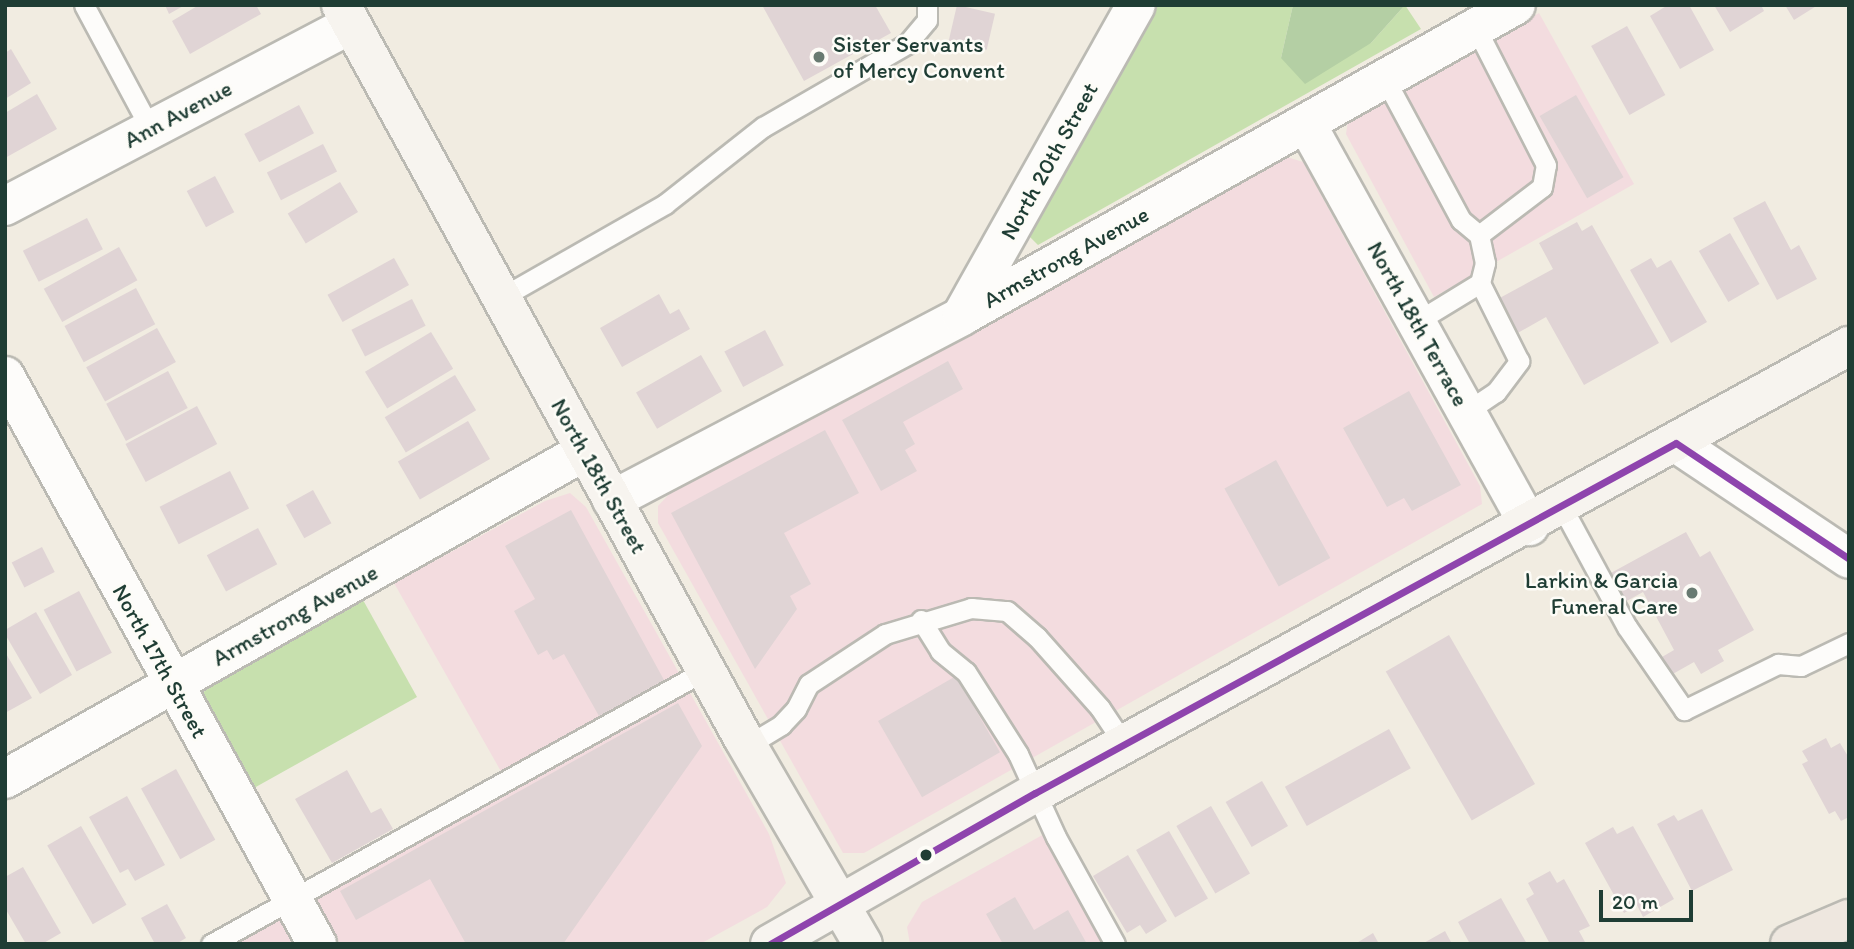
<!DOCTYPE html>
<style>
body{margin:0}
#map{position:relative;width:1854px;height:949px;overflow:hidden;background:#f1ece1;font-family:Itim,sans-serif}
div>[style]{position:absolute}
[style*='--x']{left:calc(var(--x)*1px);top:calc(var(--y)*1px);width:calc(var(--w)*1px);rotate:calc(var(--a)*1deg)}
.built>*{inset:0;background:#f3dcdf}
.green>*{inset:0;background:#c7e0ae}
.forest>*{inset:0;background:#b4cfa4}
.building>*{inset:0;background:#e0d4d5;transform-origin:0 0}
.roads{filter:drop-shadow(2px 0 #bbbab3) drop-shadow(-2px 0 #bbbab3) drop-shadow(0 2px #bbbab3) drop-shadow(0 -2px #bbbab3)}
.lane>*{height:19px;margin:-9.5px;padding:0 9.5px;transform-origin:9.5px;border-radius:9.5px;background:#fdfcfa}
.street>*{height:38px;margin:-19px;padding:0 19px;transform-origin:19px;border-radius:19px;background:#fdfcfa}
.secondary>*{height:38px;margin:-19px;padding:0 19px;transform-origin:19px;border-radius:19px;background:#f7f4ef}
.primary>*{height:38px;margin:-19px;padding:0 19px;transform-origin:19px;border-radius:19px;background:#eee7df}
.bus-1>*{height:7px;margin:-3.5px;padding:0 3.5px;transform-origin:3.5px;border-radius:3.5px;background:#8e44ad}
.dots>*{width:19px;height:19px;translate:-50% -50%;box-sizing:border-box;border:4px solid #fdfcf7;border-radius:50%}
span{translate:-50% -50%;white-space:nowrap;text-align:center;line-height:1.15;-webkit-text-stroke:5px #fdfcf7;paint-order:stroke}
.poi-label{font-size:23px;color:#1f3d34}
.left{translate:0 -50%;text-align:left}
.right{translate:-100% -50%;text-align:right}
.street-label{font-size:23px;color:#1f3d34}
.frame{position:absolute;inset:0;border:7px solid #1f3d34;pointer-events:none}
.scale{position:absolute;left:1599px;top:890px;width:94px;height:32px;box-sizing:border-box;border:4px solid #1f3d34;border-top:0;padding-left:9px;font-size:21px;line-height:24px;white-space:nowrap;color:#1f3d34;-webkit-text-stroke:5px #fdfcf7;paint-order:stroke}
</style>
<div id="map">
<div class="built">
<i style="clip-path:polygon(1539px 13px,1634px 184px,1434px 297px,1346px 134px,1348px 121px)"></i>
<i style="clip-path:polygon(1287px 157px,1303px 162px,1480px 486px,1482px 504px,864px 853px,843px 853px,658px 523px,658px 506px,673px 490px)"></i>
<i style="clip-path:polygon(570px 493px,586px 507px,769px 834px,786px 883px,767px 907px,700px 944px,340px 944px,316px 899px,511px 789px,394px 583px,545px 501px)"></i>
<i style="clip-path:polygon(1046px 833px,1108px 944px,910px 944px,907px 927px,922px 902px)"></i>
<i style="clip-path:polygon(282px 919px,296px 944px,237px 944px)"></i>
</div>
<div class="green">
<i style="clip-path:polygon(1154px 5px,1293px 5px,1281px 58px,1371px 43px,1405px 5px,1421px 29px,1038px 245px,1029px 236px)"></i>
<i style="clip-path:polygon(363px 600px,417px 697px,254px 788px,203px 696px,205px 689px)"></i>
</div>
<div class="forest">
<i style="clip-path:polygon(1293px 5px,1405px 5px,1371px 43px,1305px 84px,1281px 58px)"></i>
</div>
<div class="building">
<i style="clip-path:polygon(165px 5px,185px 5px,169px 14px)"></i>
<i style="clip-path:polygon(199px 5px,256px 5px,261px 14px,190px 54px,172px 21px)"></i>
<i style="clip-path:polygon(762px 5px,875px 5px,891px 33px,804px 81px)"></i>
<i style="left:957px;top:5px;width:39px;height:37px;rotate:13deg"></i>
<i style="clip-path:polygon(1668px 5px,1689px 5px,1714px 50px,1680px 69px,1650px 16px)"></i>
<i style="clip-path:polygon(1714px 5px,1761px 5px,1764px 11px,1730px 32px)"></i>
<i style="clip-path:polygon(1785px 5px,1818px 5px,1794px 20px)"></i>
<i style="left:1627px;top:26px;width:79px;height:41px;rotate:61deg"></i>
<i style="clip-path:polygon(11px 49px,31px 83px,5px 99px,5px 53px)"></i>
<i style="clip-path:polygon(37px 94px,57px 129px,5px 158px,5px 113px)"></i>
<i style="left:1576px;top:95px;width:95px;height:42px;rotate:60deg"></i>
<i style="left:299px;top:105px;width:32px;height:62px;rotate:62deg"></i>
<i style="left:323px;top:144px;width:31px;height:63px;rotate:63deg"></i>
<i style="left:215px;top:176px;width:41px;height:32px;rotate:62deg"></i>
<i style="left:340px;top:182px;width:35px;height:61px;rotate:59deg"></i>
<i style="clip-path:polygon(1765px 201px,1791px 250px,1799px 245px,1817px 279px,1777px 300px,1733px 218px)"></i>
<i style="left:87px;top:218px;width:35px;height:72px;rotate:63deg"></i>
<i style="clip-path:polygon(1577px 222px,1582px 231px,1592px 225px,1659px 343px,1584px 385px,1546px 317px,1516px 334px,1496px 300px,1553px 269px,1539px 243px)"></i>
<i style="left:1730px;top:233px;width:59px;height:36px;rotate:60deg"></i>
<i style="left:119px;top:247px;width:38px;height:86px;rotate:61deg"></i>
<i style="left:394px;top:258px;width:31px;height:76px;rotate:61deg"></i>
<i style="clip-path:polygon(1651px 258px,1657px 268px,1671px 260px,1707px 322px,1671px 343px,1630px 270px)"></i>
<i style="left:136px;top:288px;width:41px;height:81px;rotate:62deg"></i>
<i style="clip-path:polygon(659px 294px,670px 314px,679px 309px,690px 329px,622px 367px,600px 328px)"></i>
<i style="left:412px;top:299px;width:30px;height:68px;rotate:63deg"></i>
<i style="left:157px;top:328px;width:39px;height:81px;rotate:61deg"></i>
<i style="left:765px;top:330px;width:40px;height:46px;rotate:62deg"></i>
<i style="left:431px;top:332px;width:43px;height:77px;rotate:59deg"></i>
<i style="left:701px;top:355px;width:42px;height:75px;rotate:60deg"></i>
<i style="clip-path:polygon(948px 361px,963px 389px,903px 422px,915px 444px,905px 450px,917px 471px,881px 491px,842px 420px)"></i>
<i style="left:168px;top:371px;width:42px;height:70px;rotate:62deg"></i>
<i style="left:455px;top:375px;width:41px;height:82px;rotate:59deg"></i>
<i style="clip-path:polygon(1409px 391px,1461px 485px,1412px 511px,1404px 498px,1387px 507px,1343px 428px)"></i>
<i style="left:197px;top:406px;width:43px;height:81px;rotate:62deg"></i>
<i style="left:468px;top:421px;width:44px;height:81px;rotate:60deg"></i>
<i style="clip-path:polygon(825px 430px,859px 493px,784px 533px,811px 584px,790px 596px,797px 609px,755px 669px,671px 513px)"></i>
<i style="left:1276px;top:460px;width:112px;height:59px;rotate:61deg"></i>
<i style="left:230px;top:471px;width:42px;height:79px;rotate:63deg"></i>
<i style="left:313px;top:490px;width:38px;height:31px;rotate:61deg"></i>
<i style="clip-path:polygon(571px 510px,664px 680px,599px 716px,564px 654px,553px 660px,547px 650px,538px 655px,514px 611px,535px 599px,505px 546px)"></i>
<i style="left:258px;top:528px;width:41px;height:58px;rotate:62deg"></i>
<i style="clip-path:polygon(1686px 532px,1700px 557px,1710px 551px,1754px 630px,1718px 650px,1724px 661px,1701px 674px,1694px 662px,1671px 675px,1662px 657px,1674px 650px,1643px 592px,1625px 602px,1609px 574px)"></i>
<i style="left:42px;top:547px;width:28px;height:34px;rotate:63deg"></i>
<i style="left:79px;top:591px;width:70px;height:40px;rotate:62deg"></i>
<i style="clip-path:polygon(36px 612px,72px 675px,40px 694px,5px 634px,5px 630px)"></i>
<i style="left:1449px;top:635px;width:172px;height:73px;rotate:60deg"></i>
<i style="clip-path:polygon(5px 652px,32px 698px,5px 713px)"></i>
<i style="left:956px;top:676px;width:88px;height:90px;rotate:60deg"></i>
<i style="clip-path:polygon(678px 703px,702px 746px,563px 944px,466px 944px,430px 879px,356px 920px,340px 891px)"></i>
<i style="left:1389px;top:729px;width:45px;height:119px;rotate:61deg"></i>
<i style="clip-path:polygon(1826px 738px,1831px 748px,1840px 743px,1849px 758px,1849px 817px,1841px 821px,1835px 811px,1829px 814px,1802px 764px,1808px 761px,1802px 751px)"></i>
<i style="left:176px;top:769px;width:81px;height:40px;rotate:61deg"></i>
<i style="clip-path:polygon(347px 770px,371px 813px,381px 808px,393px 829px,332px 863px,295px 799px)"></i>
<i style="left:1262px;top:781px;width:52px;height:42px;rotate:60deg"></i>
<i style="clip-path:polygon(127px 796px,165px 865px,135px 881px,128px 869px,120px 873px,89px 817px)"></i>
<i style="left:1211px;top:806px;width:78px;height:40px;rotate:60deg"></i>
<i style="clip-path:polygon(1702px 809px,1733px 870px,1692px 891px,1657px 824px,1674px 815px,1678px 821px)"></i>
<i style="left:81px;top:826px;width:91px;height:39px;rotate:60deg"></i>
<i style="clip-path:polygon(1633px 826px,1674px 899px,1643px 917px,1637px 905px,1624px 913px,1585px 843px,1613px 827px,1617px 834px)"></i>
<i style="left:1169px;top:831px;width:78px;height:38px;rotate:60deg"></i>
<i style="clip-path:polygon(1128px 855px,1167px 921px,1146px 934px,1140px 925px,1127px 933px,1093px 876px)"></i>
<i style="clip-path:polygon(23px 867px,61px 933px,42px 944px,26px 944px,5px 908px,5px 877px)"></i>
<i style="clip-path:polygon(1550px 871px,1557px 883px,1564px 879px,1590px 926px,1579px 931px,1585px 942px,1582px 944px,1550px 944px,1526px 899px,1534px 894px,1528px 883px)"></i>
<i style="clip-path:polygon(1015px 897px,1034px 930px,1068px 910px,1087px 944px,1003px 944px,986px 914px)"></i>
<i style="clip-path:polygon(1501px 898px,1527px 944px,1470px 944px,1458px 922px)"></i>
<i style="clip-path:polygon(167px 904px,186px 938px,176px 944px,155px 944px,141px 918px)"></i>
<i style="clip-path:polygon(1445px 931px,1452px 944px,1422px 944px)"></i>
<i style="clip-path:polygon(1373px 933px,1379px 944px,1355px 944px)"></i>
</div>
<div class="roads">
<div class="lane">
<i style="--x:84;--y:5;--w:140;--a:61.8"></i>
<i style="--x:1385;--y:79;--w:160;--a:61.7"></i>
<i style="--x:1461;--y:220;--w:23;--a:40"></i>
<i style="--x:1479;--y:235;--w:79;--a:-37.3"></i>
<i style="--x:1542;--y:187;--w:22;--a:-80"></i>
<i style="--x:1546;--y:165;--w:154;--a:-117.1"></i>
<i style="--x:502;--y:297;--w:188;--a:-29.7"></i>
<i style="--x:665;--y:204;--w:125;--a:-38.2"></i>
<i style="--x:763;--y:127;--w:166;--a:-30"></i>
<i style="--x:907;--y:44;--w:31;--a:-50"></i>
<i style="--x:927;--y:20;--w:15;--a:-90"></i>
<i style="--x:1416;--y:322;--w:75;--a:-31.4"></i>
<i style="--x:1480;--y:283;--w:21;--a:-76"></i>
<i style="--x:1485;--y:263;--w:29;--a:-102"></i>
<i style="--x:1466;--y:412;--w:36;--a:-34"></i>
<i style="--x:1496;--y:392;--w:39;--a:-53"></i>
<i style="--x:1519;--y:361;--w:87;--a:-116.6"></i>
<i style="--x:1562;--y:507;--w:136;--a:61.6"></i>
<i style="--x:1627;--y:627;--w:101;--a:55.5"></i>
<i style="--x:1684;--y:710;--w:105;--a:-26.1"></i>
<i style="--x:1778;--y:664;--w:23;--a:5"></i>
<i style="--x:1801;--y:666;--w:53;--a:-25.6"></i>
<i style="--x:921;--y:620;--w:36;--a:58"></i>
<i style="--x:940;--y:651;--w:33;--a:39"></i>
<i style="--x:966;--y:672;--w:97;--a:57.6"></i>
<i style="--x:1018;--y:754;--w:91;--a:65.4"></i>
<i style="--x:1056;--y:837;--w:122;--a:61.1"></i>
<i style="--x:748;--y:745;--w:39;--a:-31"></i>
<i style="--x:781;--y:725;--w:22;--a:-47"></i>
<i style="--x:796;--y:709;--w:28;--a:-63"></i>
<i style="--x:809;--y:684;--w:91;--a:-33.3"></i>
<i style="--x:885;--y:634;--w:90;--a:-16.8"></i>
<i style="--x:971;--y:608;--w:36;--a:5"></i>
<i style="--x:1007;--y:611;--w:40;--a:41"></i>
<i style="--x:1037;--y:637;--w:95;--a:48.4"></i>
<i style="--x:1100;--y:708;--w:43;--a:56.3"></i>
<i style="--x:211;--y:944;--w:566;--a:-28.97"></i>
</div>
<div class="street">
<i style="--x:1306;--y:123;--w:461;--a:61"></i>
<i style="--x:5;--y:206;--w:391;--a:-27.7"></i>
<i style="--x:962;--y:315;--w:355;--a:-60.7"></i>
<i style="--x:5;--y:376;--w:648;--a:61.22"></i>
<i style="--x:1676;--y:443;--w:208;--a:33.8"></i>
<i style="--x:612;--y:500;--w:395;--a:-27.7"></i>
<i style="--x:962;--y:316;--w:635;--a:-29.31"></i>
<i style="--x:5;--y:779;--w:666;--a:-29.49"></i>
</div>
<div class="secondary">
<i style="--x:341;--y:5;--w:836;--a:61.26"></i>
<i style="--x:743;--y:738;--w:238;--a:59.8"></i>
<i style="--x:770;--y:944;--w:305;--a:-29.7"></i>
<i style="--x:1035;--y:793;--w:929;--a:-28.77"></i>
</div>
<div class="primary">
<i style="--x:1790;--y:944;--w:64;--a:-23"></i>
</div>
</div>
<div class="bus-1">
<i style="--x:1676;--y:443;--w:208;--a:33.8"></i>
<i style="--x:770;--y:944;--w:305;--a:-29.7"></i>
<i style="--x:1035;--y:793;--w:730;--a:-28.64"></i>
</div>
<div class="dots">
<i style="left:819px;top:57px;background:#687a71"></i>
<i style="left:1692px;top:593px;background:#687a71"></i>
<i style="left:926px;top:855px;background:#1f3d34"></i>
</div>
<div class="poi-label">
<span class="left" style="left:833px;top:57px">Sister Servants<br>of Mercy Convent</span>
<span class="right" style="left:1678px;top:593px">Larkin &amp; Garcia<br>Funeral Care</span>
</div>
<div class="street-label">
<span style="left:178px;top:114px;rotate:-28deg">Ann Avenue</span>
<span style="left:1049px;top:161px;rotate:-61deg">North 20th Street</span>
<span style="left:1066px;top:257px;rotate:-29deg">Armstrong Avenue</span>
<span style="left:1418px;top:324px;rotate:61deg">North 18th Terrace</span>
<span style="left:599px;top:476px;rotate:61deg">North 18th Street</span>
<span style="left:295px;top:615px;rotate:-29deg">Armstrong Avenue</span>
<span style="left:160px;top:661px;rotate:61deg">North 17th Street</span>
</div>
<div class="frame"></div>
<div class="scale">20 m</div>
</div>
